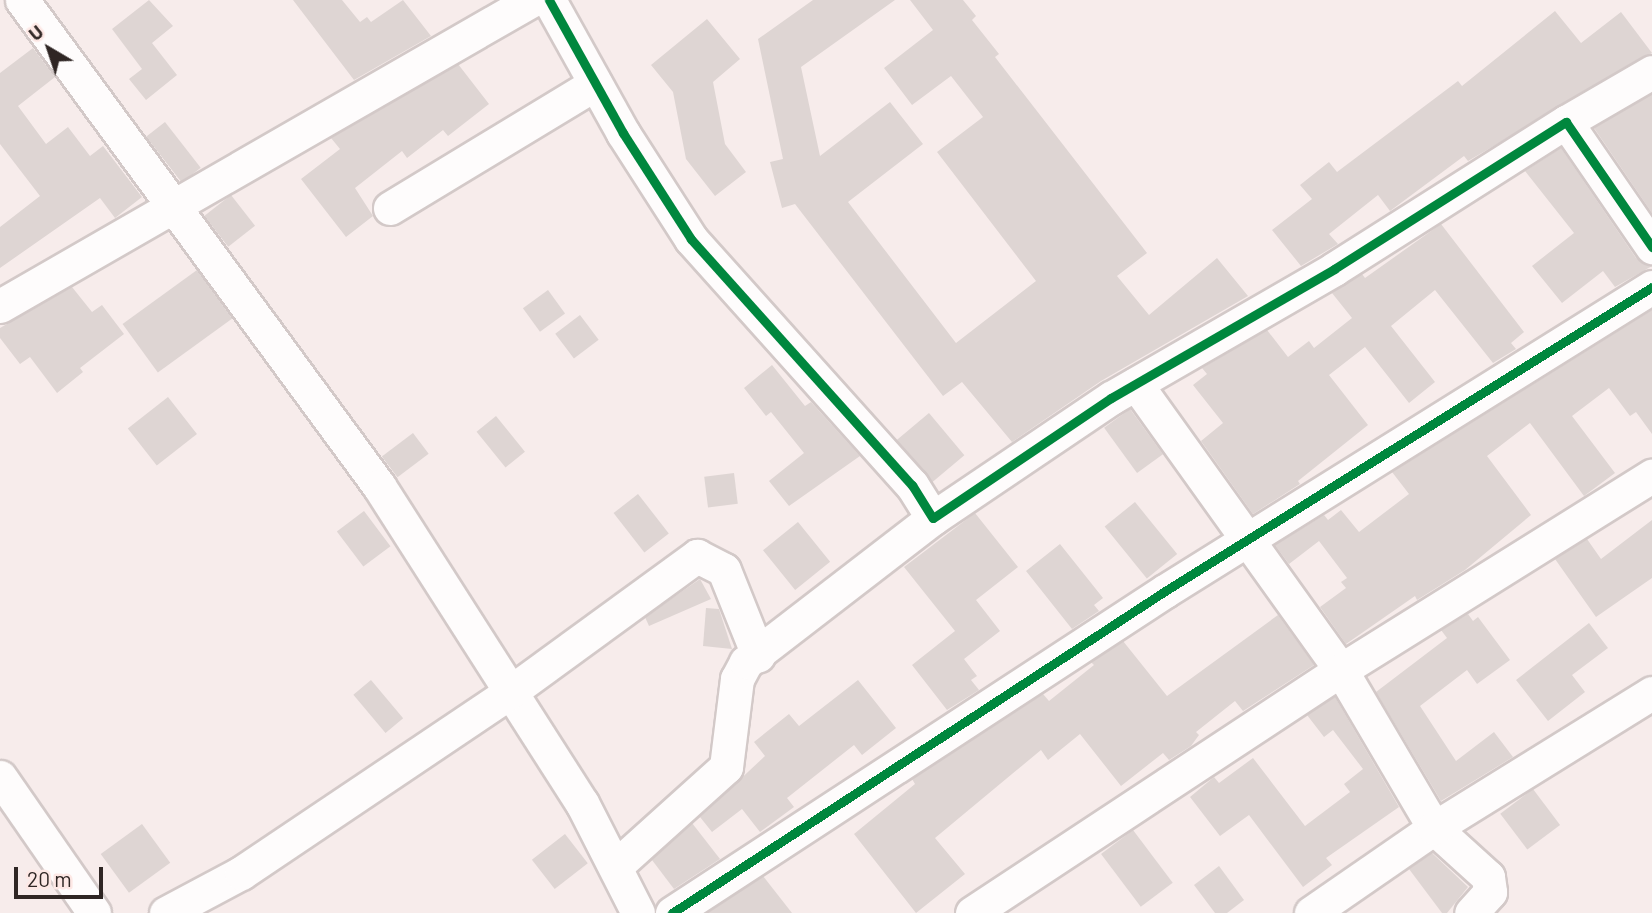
<!DOCTYPE html>
<style>
body{margin:0}
#map{position:relative;width:1652px;height:913px;overflow:hidden;background:#f7eceb;font-family:Barlow,sans-serif}
div>[style]{position:absolute}
[style*='--x']{left:calc(var(--x)*1px);top:calc(var(--y)*1px);width:calc(var(--w)*1px);rotate:calc(var(--a)*1deg)}
.building>*{inset:0;background:#ded5d3;transform-origin:0 0}
.roads{filter:drop-shadow(2px 0 #d3c9c8) drop-shadow(-2px 0 #d3c9c8) drop-shadow(0 2px #d3c9c8) drop-shadow(0 -2px #d3c9c8)}
.minor>*{height:33px;margin:-16.5px;padding:0 16.5px;transform-origin:16.5px;border-radius:16.5px;background:#fefcfc}
.cycleway>*{height:9px;margin:-4.5px;padding:0 4.5px;transform-origin:4.5px;border-radius:4.5px;background:#00873e}
span{translate:-50% -50%;white-space:nowrap;text-align:center;line-height:1.15;-webkit-text-stroke:5px #fde8e5;paint-order:stroke}
.north{position:absolute;left:14px;top:14px;width:70px;height:70px;-webkit-text-stroke:5px #fde8e5;paint-order:stroke;rotate:321deg;font-size:19px;font-weight:700;line-height:28px;text-align:center;color:#2f2624}
.north::after{content:'';display:block;margin:auto;width:24px;height:32px;background:#2f2624;clip-path:polygon(50% 0,100% 100%,50% 72%,0 100%)}
.scale{position:absolute;left:14px;top:867px;width:89px;height:32px;box-sizing:border-box;border:4px solid #2f2624;border-top:0;padding-left:9px;font-size:21px;line-height:24px;white-space:nowrap;color:#2f2624;-webkit-text-stroke:5px #fde8e5;paint-order:stroke}
</style>
<div id="map">
<div class="building">
<i style="clip-path:polygon(149px 0,173px 26px,152px 43px,177px 75px,146px 100px,129px 79px,142px 69px,112px 29px)"></i>
<i style="clip-path:polygon(293px 0,342px 0,360px 22px,367px 17px,371px 22px,403px 0,431px 36px,354px 80px)"></i>
<i style="clip-path:polygon(813px 0,895px 0,801px 67px,820px 156px,890px 102px,923px 144px,848px 202px,956px 343px,1036px 281px,937px 152px,983px 117px,951px 76px,912px 105px,884px 68px,933px 30px,910px 0,963px 0,976px 16px,972px 20px,999px 54px,995px 57px,1147px 253px,1117px 276px,1149px 315px,1217px 258px,1248px 296px,1101px 381px,1012px 442px,962px 382px,943px 396px,795px 204px,782px 208px,770px 162px,783px 159px,758px 39px)"></i>
<i style="clip-path:polygon(1555px 11px,1581px 43px,1621px 12px,1652px 53px,1468px 161px,1464px 156px,1390px 211px,1378px 195px,1329px 234px,1338px 244px,1301px 266px,1272px 230px,1312px 199px,1300px 185px,1329px 162px,1337px 172px,1458px 81px,1462px 86px)"></i>
<i style="clip-path:polygon(707px 19px,740px 59px,713px 82px,725px 144px,746px 172px,715px 196px,686px 159px,673px 92px,651px 65px)"></i>
<i style="clip-path:polygon(33px 48px,55px 77px,18px 106px,46px 144px,68px 127px,90px 156px,103px 146px,142px 197px,115px 218px,100px 198px,0 268px,0 227px,40px 196px,0 144px,0 73px)"></i>
<i style="clip-path:polygon(458px 64px,489px 104px,448px 136px,443px 130px,407px 158px,402px 151px,355px 188px,373px 216px,346px 237px,301px 179px,340px 149px,331px 138px)"></i>
<i style="clip-path:polygon(1652px 94px,1652px 213px,1594px 128px)"></i>
<i style="left:165px;top:122px;width:58px;height:24px;rotate:52deg"></i>
<i style="clip-path:polygon(1561px 148px,1636px 258px,1652px 266px,1615px 287px,1603px 271px,1562px 303px,1532px 266px,1574px 233px,1525px 171px)"></i>
<i style="left:231px;top:195px;width:39px;height:34px;rotate:52deg"></i>
<i style="clip-path:polygon(1441px 224px,1524px 332px,1511px 343px,1516px 349px,1493px 363px,1435px 290px,1391px 326px,1435px 382px,1409px 403px,1365px 347px,1329px 375px,1368px 425px,1298px 481px,1300px 484px,1253px 514px,1201px 441px,1223px 423px,1193px 385px,1207px 374px,1202px 368px,1267px 330px,1288px 357px,1309px 341px,1314px 348px,1352px 318px,1332px 293px,1362px 274px,1365px 278px)"></i>
<i style="left:197px;top:270px;width:60px;height:92px;rotate:54deg"></i>
<i style="clip-path:polygon(72px 287px,92px 312px,102px 305px,124px 334px,80px 368px,83px 372px,57px 393px,30px 357px,20px 364px,0 338px,0 328px)"></i>
<i style="left:548px;top:290px;width:29px;height:31px;rotate:54deg"></i>
<i style="clip-path:polygon(1652px 310px,1652px 434px,1636px 412px,1630px 416px,1609px 388px,1572px 416px,1615px 473px,1584px 496px,1530px 423px,1487px 456px,1531px 515px,1465px 570px,1417px 600px,1415px 596px,1346px 644px,1320px 607px,1346px 588px,1341px 582px,1347px 578px,1319px 541px,1289px 564px,1275px 545px,1324px 515px,1328px 520px,1341px 510px,1359px 532px,1409px 494px,1392px 472px)"></i>
<i style="left:580px;top:315px;width:31px;height:31px;rotate:53deg"></i>
<i style="clip-path:polygon(772px 365px,805px 406px,811px 402px,860px 456px,789px 506px,769px 481px,804px 453px,771px 412px,766px 416px,744px 388px)"></i>
<i style="left:168px;top:397px;width:47px;height:51px;rotate:52deg"></i>
<i style="left:1130px;top:409px;width:56px;height:32px;rotate:54deg"></i>
<i style="left:929px;top:413px;width:55px;height:42px;rotate:50deg"></i>
<i style="left:496px;top:416px;width:46px;height:25px;rotate:51deg"></i>
<i style="left:413px;top:433px;width:26px;height:39px;rotate:53deg"></i>
<i style="left:734px;top:473px;width:31px;height:30px;rotate:83deg"></i>
<i style="left:638px;top:494px;width:50px;height:31px;rotate:52deg"></i>
<i style="left:1135px;top:502px;width:67px;height:39px;rotate:51deg"></i>
<i style="left:364px;top:511px;width:44px;height:34px;rotate:53deg"></i>
<i style="clip-path:polygon(975px 513px,1018px 567px,976px 600px,1000px 631px,964px 659px,977px 676px,971px 680px,979px 690px,947px 710px,912px 665px,955px 631px,904px 567px)"></i>
<i style="clip-path:polygon(1652px 520px,1652px 578px,1596px 617px,1555px 559px,1587px 539px,1601px 559px)"></i>
<i style="left:798px;top:522px;width:51px;height:45px;rotate:51deg"></i>
<i style="clip-path:polygon(1060px 544px,1103px 598px,1094px 605px,1099px 611px,1072px 629px,1026px 571px)"></i>
<i style="clip-path:polygon(700px 579px,711px 599px,649px 626px,645px 617px)"></i>
<i style="clip-path:polygon(706px 608px,719px 609px,732px 649px,703px 646px)"></i>
<i style="clip-path:polygon(1468px 614px,1473px 621px,1478px 617px,1510px 660px,1477px 684px,1467px 670px,1420px 706px,1456px 761px,1494px 732px,1513px 757px,1441px 801px,1376px 692px,1447px 638px,1441px 630px)"></i>
<i style="clip-path:polygon(1278px 615px,1314px 665px,1243px 711px,1235px 701px,1196px 732px,1199px 735px,1191px 746px,1169px 760px,1163px 753px,1121px 786px,1080px 734px,1048px 760px,1041px 750px,935px 838px,965px 874px,916px 913px,854px 834px,915px 784px,912px 779px,1043px 694px,1049px 701px,1094px 665px,1091px 662px,1123px 641px,1167px 696px)"></i>
<i style="clip-path:polygon(1589px 623px,1608px 648px,1572px 675px,1585px 692px,1548px 721px,1516px 680px)"></i>
<i style="left:371px;top:680px;width:50px;height:23px;rotate:50deg"></i>
<i style="clip-path:polygon(858px 680px,896px 728px,862px 755px,854px 745px,787px 798px,794px 807px,760px 832px,742px 809px,712px 832px,700px 817px,765px 756px,754px 742px,789px 714px,799px 726px)"></i>
<i style="clip-path:polygon(1335px 697px,1399px 807px,1326px 858px,1332px 865px,1303px 887px,1249px 815px,1220px 836px,1190px 797px,1214px 777px,1219px 783px,1253px 758px,1305px 826px,1350px 792px,1344px 784px,1363px 769px,1333px 730px,1324px 737px,1307px 715px)"></i>
<i style="left:1533px;top:789px;width:45px;height:41px;rotate:53deg"></i>
<i style="clip-path:polygon(692px 823px,720px 859px,674px 889px,652px 860px)"></i>
<i style="left:142px;top:824px;width:48px;height:51px;rotate:54deg"></i>
<i style="left:1133px;top:830px;width:66px;height:40px;rotate:53deg"></i>
<i style="left:565px;top:834px;width:37px;height:42px;rotate:52deg"></i>
<i style="clip-path:polygon(1432px 853px,1468px 887px,1447px 913px,1442px 913px,1409px 869px)"></i>
<i style="clip-path:polygon(1219px 866px,1244px 900px,1227px 913px,1215px 913px,1194px 885px)"></i>
<i style="clip-path:polygon(763px 876px,792px 913px,707px 913px)"></i>
</div>
<div class="roads">
<div class="minor">
<i style="--x:22;--y:0;--w:603;--a:53.7"></i>
<i style="--x:379;--y:486;--w:376;--a:57.4"></i>
<i style="--x:582;--y:803;--w:123;--a:63"></i>
<i style="--x:549;--y:0;--w:152;--a:60.9"></i>
<i style="--x:623;--y:133;--w:126;--a:57.3"></i>
<i style="--x:691;--y:239;--w:331;--a:48.1"></i>
<i style="--x:912;--y:485;--w:39;--a:58"></i>
<i style="--x:933;--y:518;--w:215;--a:-34"></i>
<i style="--x:1111;--y:398;--w:258;--a:-30"></i>
<i style="--x:1334;--y:269;--w:275;--a:-32.4"></i>
<i style="--x:1566;--y:122;--w:152;--a:55.5"></i>
<i style="--x:1566;--y:122;--w:99;--a:-30.2"></i>
<i style="--x:390;--y:208;--w:240;--a:-31.2"></i>
<i style="--x:0;--y:306;--w:614;--a:-29.91"></i>
<i style="--x:1136;--y:384;--w:352;--a:54.4"></i>
<i style="--x:1341;--y:670;--w:183;--a:59.5"></i>
<i style="--x:1434;--y:828;--w:73;--a:42.2"></i>
<i style="--x:1488;--y:877;--w:15;--a:82"></i>
<i style="--x:1490;--y:892;--w:28;--a:132"></i>
<i style="--x:0;--y:777;--w:165;--a:55.3"></i>
<i style="--x:616;--y:866;--w:148;--a:-42"></i>
<i style="--x:726;--y:767;--w:89;--a:-82.9"></i>
<i style="--x:737;--y:679;--w:19;--a:-62"></i>
<i style="--x:746;--y:662;--w:236;--a:-37.6"></i>
<i style="--x:166;--y:913;--w:85;--a:-28.1"></i>
<i style="--x:241;--y:873;--w:323;--a:-33.9"></i>
<i style="--x:509;--y:693;--w:233;--a:-36.1"></i>
<i style="--x:697;--y:556;--w:30;--a:27"></i>
<i style="--x:724;--y:570;--w:92;--a:68.2"></i>
<i style="--x:672;--y:913;--w:589;--a:-33.15"></i>
<i style="--x:1165;--y:591;--w:574;--a:-31.97"></i>
<i style="--x:972;--y:913;--w:442;--a:-33.4"></i>
<i style="--x:1341;--y:670;--w:367;--a:-32"></i>
<i style="--x:1311;--y:913;--w:150;--a:-34.6"></i>
<i style="--x:1434;--y:828;--w:256;--a:-31.8"></i>
</div>
</div>
<div class="cycleway">
<i style="--x:549;--y:0;--w:152;--a:60.9"></i>
<i style="--x:623;--y:133;--w:126;--a:57.3"></i>
<i style="--x:691;--y:239;--w:331;--a:48.1"></i>
<i style="--x:912;--y:485;--w:39;--a:58"></i>
<i style="--x:933;--y:518;--w:215;--a:-34"></i>
<i style="--x:1111;--y:398;--w:258;--a:-30"></i>
<i style="--x:1334;--y:269;--w:275;--a:-32.4"></i>
<i style="--x:1566;--y:122;--w:152;--a:55.5"></i>
<i style="--x:672;--y:913;--w:589;--a:-33.15"></i>
<i style="--x:1165;--y:591;--w:574;--a:-31.97"></i>
</div>
<div class="north">U</div>
<div class="scale">20 m</div>
</div>
